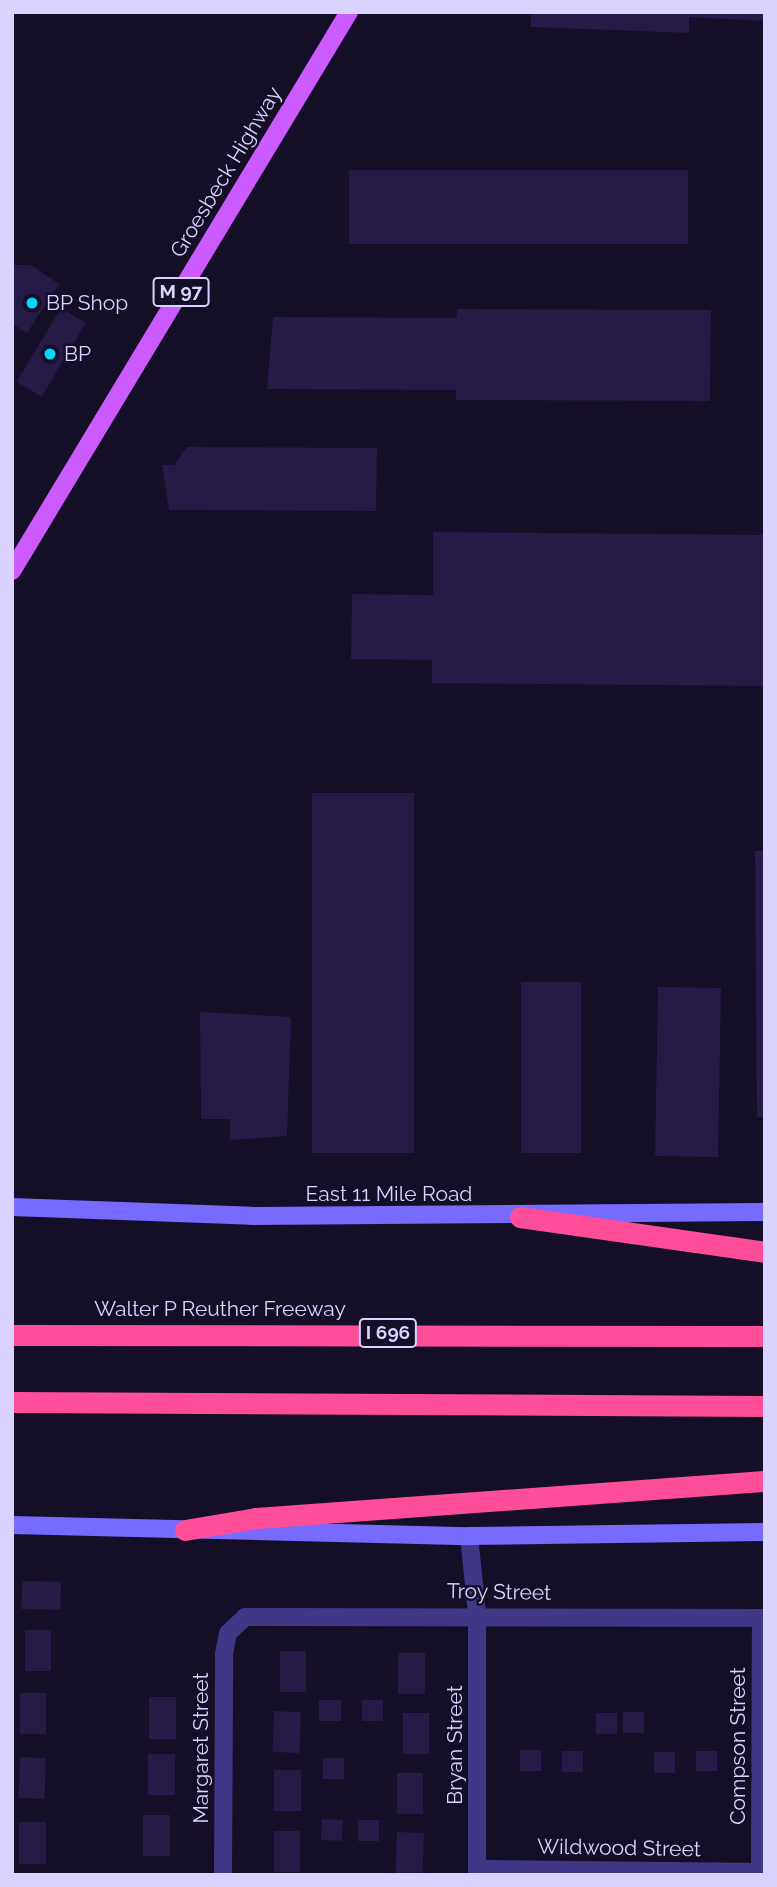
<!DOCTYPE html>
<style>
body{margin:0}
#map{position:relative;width:777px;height:1887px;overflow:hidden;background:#140e26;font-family:Raleway,sans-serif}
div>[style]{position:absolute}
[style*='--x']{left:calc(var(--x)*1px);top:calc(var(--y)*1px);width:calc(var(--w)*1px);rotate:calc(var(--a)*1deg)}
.building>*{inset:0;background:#261a47;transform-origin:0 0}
.minor>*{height:18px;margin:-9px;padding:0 9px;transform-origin:9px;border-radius:9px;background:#403886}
.secondary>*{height:18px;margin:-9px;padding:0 9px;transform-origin:9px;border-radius:9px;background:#766aff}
.primary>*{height:18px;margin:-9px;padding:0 9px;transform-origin:9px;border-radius:9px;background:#cb5aff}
.motorway>*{height:21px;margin:-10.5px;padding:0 10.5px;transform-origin:10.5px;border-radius:10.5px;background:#ff4e99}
.dots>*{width:19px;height:19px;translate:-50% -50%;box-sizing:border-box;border:4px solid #140e26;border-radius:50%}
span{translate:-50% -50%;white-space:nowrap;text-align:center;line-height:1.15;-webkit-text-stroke:5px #140e26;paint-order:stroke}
.shield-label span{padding:2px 5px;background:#140e26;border:2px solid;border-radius:5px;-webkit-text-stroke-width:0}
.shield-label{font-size:19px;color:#dbd3ff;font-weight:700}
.street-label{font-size:21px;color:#dbd3ff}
.poi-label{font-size:21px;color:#dbd3ff}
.left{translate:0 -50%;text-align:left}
.frame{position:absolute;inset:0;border:14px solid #dbd3ff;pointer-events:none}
</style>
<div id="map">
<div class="building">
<i style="clip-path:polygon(531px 12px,765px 12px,765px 21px,689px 17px,689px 33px,531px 27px)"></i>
<i style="left:349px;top:170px;width:339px;height:74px"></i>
<i style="clip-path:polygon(12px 265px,31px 265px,59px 284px,27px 333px,12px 324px)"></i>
<i style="left:61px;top:308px;width:29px;height:86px;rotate:31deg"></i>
<i style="clip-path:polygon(457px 309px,711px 310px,710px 401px,456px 400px,456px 390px,267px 389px,273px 317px,457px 318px)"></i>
<i style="clip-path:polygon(187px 447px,377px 448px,376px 511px,169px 510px,162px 465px,174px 465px)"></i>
<i style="clip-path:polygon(433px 532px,765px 535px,765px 686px,432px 683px,432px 660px,351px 659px,352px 594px,433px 595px)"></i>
<i style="left:312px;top:793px;width:102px;height:360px"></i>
<i style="clip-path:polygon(755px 851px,765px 851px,765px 1117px,757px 1117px)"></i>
<i style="left:521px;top:982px;width:60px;height:171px"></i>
<i style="left:658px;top:987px;width:63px;height:169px;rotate:1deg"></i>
<i style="clip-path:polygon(200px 1012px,291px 1017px,287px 1136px,230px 1140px,230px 1119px,201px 1119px)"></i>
<i style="left:22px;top:1581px;width:39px;height:28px;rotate:1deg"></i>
<i style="left:25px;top:1630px;width:26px;height:41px"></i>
<i style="left:280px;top:1651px;width:26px;height:41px"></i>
<i style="left:398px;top:1653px;width:27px;height:41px"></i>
<i style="left:20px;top:1693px;width:26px;height:41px"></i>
<i style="left:149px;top:1697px;width:27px;height:42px"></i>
<i style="left:319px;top:1700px;width:22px;height:21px"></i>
<i style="left:362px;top:1700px;width:21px;height:21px"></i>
<i style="left:274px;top:1711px;width:27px;height:41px;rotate:2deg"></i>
<i style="left:623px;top:1712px;width:21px;height:21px"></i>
<i style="left:403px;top:1713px;width:26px;height:41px"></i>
<i style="left:596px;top:1713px;width:21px;height:21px"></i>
<i style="left:520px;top:1750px;width:21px;height:21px"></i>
<i style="left:562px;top:1751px;width:21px;height:21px"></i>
<i style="left:696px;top:1751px;width:21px;height:20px"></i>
<i style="left:654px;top:1752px;width:21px;height:21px"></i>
<i style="left:148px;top:1754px;width:27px;height:41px"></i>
<i style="left:20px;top:1757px;width:26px;height:41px;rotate:2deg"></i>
<i style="left:323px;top:1758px;width:21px;height:21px"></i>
<i style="left:274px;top:1770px;width:27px;height:41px"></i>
<i style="left:397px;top:1773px;width:26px;height:41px"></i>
<i style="left:143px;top:1815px;width:27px;height:41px"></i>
<i style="left:322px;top:1819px;width:21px;height:21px;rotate:3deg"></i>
<i style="left:358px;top:1820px;width:21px;height:21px"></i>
<i style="left:19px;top:1822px;width:27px;height:42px"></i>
<i style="left:274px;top:1831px;width:26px;height:41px"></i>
<i style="left:397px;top:1832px;width:27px;height:41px;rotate:2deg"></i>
</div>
<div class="minor">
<i style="--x:469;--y:1536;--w:78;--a:84.1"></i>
<i style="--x:477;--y:1614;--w:261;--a:90"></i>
<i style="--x:477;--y:1869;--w:283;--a:0.6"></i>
<i style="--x:223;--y:1875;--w:221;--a:-89.7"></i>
<i style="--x:224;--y:1654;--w:21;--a:-79"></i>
<i style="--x:228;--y:1633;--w:23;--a:-43"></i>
<i style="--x:245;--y:1617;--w:520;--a:0.11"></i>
<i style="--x:760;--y:1875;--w:257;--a:-89.8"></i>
</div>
<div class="secondary">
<i style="--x:12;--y:1207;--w:240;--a:2.1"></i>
<i style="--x:252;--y:1216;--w:513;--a:-0.45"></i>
<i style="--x:12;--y:1525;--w:457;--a:1.4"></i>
<i style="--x:469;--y:1536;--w:296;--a:-0.8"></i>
</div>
<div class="primary">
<i style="--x:12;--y:571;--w:653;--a:-58.92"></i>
</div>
<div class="motorway">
<i style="--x:520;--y:1217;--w:247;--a:8.1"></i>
<i style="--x:12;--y:1335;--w:753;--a:0.08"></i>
<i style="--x:12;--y:1402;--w:753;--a:0.3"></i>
<i style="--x:185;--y:1530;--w:72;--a:-9.6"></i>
<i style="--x:256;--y:1518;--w:510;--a:-4.16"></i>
</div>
<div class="dots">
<i style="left:32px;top:303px;background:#00d7fe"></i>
<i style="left:50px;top:354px;background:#00d7fe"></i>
</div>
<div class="shield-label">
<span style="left:181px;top:292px">M 97</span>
<span style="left:388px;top:1333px">I 696</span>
</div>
<div class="street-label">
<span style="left:226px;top:172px;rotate:-59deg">Groesbeck Highway</span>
<span style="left:389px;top:1194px">East 11 Mile Road</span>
<span style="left:220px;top:1309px">Walter P Reuther Freeway</span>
<span style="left:499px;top:1592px;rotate:1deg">Troy Street</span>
<span style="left:455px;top:1745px;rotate:-90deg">Bryan Street</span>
<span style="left:738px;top:1746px;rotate:-90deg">Compson Street</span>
<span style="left:201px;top:1748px;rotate:-90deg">Margaret Street</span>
<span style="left:619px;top:1848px;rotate:1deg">Wildwood Street</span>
</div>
<div class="poi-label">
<span class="left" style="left:46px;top:303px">BP Shop</span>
<span class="left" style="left:64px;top:354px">BP</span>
</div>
<div class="frame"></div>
</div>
